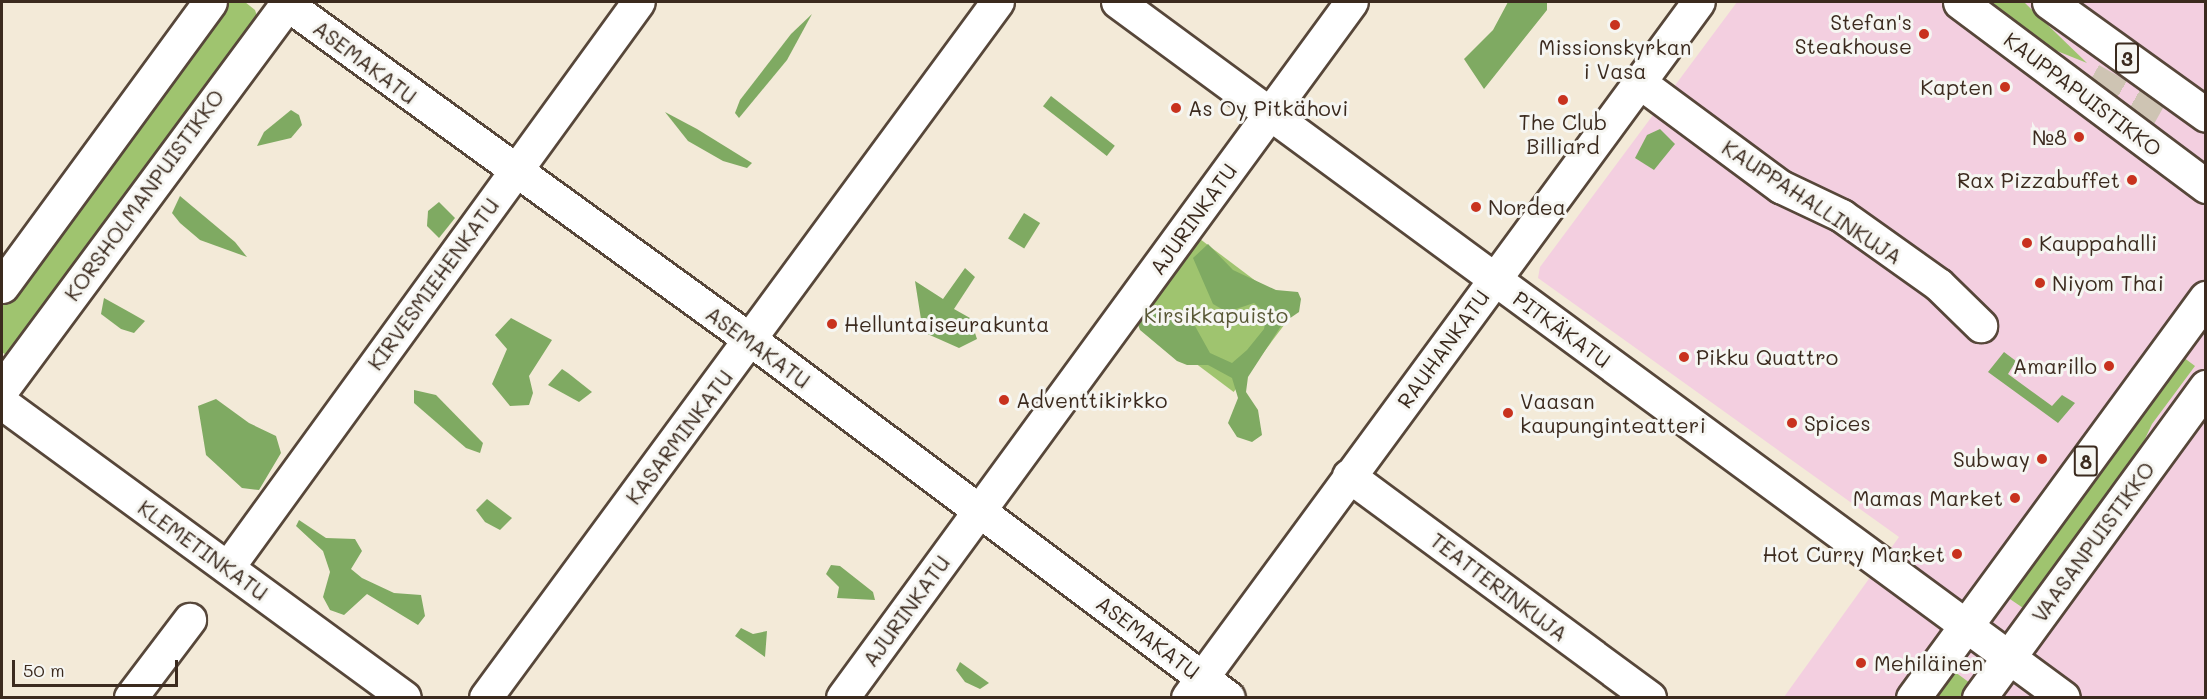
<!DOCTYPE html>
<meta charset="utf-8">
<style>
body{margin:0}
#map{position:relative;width:2207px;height:699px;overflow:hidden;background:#f3ead8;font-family:Mali,sans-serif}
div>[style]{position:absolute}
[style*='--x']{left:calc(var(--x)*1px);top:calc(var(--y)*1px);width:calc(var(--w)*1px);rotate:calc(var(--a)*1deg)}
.built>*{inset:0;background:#f3cfe0}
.green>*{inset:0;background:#9fc46f;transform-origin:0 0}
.forest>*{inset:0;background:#7faa62;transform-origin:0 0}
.minor-tunnel>*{height:32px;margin-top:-16px;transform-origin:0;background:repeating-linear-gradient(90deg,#cec4b3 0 32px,transparent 0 48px)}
.roads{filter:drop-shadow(2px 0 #57473a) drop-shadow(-2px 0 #57473a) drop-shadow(0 2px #57473a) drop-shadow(0 -2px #57473a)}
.minor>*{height:32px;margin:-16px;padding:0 16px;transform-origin:16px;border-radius:16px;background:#fff}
.major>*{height:33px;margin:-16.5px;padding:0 16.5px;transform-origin:16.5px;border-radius:16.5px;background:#fff}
.dots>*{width:16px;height:16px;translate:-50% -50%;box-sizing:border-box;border:3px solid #f6f6f2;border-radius:50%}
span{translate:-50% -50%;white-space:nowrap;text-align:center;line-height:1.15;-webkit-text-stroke:6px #f6f6f2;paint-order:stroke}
.shield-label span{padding:2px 4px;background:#f6f6f2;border:2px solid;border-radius:4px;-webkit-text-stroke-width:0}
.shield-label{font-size:20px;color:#3b2a1e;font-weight:700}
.poi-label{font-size:21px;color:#3b2a1e}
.right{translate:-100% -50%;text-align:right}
.left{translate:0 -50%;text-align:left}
.street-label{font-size:21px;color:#3b2a1e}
.park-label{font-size:21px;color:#595836}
.frame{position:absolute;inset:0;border:3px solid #3b2a1e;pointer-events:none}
.scale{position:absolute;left:12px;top:660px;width:166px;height:27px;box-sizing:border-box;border:3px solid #3b2a1e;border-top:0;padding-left:8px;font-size:18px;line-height:21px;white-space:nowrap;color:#3b2a1e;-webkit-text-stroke:4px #f6f6f2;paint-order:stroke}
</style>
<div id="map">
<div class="built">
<i style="clip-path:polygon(1737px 2px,2205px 2px,2205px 697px,1784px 697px,1899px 537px,1538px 278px,1540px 267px)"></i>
</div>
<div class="green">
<i style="clip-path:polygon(224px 2px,245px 2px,255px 10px,257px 16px,7px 356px,2px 352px,2px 304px)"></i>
<i style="clip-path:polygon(1979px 2px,2024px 2px,2087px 63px,2052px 49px)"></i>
<i style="left:1200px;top:239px;width:119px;height:102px;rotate:37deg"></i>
<i style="clip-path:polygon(2179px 354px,2195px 366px,2152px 424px,2130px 471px,2029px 612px,2004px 595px)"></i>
<i style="clip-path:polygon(1951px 669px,1974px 686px,1966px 697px,1930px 698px)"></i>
</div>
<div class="forest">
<i style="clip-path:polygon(1508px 2px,1547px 2px,1547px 10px,1484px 89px,1464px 59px,1493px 30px)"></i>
<i style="clip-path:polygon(812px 14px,787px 60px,739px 118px,735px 113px,740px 100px,791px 34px)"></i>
<i style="left:1051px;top:96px;width:81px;height:13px;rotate:38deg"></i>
<i style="clip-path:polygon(291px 110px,299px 115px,302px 125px,291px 138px,257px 146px,264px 132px)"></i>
<i style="clip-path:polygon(665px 112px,697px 129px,752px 163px,747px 168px,723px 161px,688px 141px)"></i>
<i style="clip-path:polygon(1660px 129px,1675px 144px,1654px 170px,1635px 158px,1647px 135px)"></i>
<i style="clip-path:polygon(180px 196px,235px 242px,247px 257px,200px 240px,180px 223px,172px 213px)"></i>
<i style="clip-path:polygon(439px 202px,455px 218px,439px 238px,427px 226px,428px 211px)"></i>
<i style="left:1024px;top:213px;width:19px;height:30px;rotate:32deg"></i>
<i style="clip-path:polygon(1208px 244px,1233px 270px,1276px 290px,1298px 292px,1301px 299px,1299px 312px,1283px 323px,1248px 377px,1246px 392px,1258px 410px,1262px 435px,1252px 442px,1237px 437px,1228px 423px,1238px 398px,1232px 378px,1208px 365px,1187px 365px,1177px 361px,1140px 330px,1137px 322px,1157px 312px,1188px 322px,1195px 326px,1210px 353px,1232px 363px,1247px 350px,1264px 329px,1267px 314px,1254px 303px,1227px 312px,1213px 304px,1193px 258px)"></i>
<i style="clip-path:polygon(965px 268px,975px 277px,954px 309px,970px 318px,977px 339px,959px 348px,923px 332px,915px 281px,943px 299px)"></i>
<i style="clip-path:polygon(104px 298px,131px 313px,145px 321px,134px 333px,121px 329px,101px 314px)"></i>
<i style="clip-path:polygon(511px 318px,552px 340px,529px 376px,533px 393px,529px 405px,510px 406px,492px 384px,507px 349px,495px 335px)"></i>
<i style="clip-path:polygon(2004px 352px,2016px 361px,2008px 374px,2052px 406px,2062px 395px,2075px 403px,2058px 423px,1988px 372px)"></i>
<i style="clip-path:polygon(562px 369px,568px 373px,592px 392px,579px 402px,548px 385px)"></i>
<i style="clip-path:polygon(414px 390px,436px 395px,483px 443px,480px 453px,466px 448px,414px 403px)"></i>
<i style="clip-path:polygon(216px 399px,249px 423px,276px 436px,281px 453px,259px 490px,242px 488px,206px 455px,198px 406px)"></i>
<i style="clip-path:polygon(487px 499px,512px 518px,500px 530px,485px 522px,476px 510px)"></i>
<i style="clip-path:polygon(299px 520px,326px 538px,355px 539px,362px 551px,351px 569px,362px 578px,394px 593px,421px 595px,425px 616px,418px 625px,367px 594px,344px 615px,330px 610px,323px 597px,330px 572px,323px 551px,296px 526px)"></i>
<i style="clip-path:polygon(831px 565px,840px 566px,873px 592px,875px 600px,837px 598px,839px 587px,826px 574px)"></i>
<i style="clip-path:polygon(741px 628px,753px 634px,767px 631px,765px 657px,735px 636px)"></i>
<i style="clip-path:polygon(960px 662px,989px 683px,980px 689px,965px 682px,956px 670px)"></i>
</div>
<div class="minor-tunnel">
<i style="--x:2091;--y:79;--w:77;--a:29.6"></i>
</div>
<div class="roads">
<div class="minor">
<i style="--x:284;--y:2;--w:606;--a:35.94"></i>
<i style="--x:775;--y:358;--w:567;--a:36.83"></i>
<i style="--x:1118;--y:2;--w:1174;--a:36.34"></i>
<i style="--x:1639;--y:82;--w:177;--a:36.5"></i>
<i style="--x:1781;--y:187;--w:68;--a:25.4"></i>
<i style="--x:1842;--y:216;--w:119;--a:35.4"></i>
<i style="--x:1939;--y:285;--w:59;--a:44.3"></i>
<i style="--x:2;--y:403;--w:499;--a:36.2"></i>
<i style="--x:1349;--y:476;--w:374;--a:36.4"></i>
<i style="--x:228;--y:568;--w:699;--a:-54.01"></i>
<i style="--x:131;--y:698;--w:98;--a:-52.9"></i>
<i style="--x:486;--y:698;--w:864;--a:-53.66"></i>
<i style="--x:843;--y:698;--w:862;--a:-53.82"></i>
<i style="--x:1188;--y:698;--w:863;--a:-53.71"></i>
</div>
<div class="major">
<i style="--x:1960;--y:2;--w:307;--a:36.8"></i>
<i style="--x:2049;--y:2;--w:193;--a:35.7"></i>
<i style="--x:2;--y:286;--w:352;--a:-53.8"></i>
<i style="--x:2;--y:389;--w:481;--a:-53.5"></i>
<i style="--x:1913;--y:698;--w:496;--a:-53.8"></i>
<i style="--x:1979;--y:698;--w:385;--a:-53.9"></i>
</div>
</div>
<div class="dots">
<i style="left:1615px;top:25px;background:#c8321e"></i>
<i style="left:1924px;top:34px;background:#c8321e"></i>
<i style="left:2005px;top:87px;background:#c8321e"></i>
<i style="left:1563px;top:100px;background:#c8321e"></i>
<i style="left:1176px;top:108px;background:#c8321e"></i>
<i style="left:2079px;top:137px;background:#c8321e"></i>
<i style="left:2132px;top:180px;background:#c8321e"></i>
<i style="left:1476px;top:207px;background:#c8321e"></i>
<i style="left:2027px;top:243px;background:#c8321e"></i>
<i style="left:2040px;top:283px;background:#c8321e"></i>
<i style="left:832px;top:324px;background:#c8321e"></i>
<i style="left:1684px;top:357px;background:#c8321e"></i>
<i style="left:2109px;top:366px;background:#c8321e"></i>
<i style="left:1004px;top:400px;background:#c8321e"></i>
<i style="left:1508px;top:413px;background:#c8321e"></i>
<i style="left:1792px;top:423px;background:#c8321e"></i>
<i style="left:2042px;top:459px;background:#c8321e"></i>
<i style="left:2015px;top:498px;background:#c8321e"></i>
<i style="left:1957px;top:554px;background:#c8321e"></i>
<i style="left:1861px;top:663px;background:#c8321e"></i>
</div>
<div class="shield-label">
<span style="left:2127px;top:58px">3</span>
<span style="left:2086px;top:461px">8</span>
</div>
<div class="poi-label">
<span class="right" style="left:1912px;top:34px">Stefan's<br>Steakhouse</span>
<span style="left:1615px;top:59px">Missionskyrkan<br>i Vasa</span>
<span class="right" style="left:1993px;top:87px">Kapten</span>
<span class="left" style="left:1188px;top:108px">As Oy Pitkähovi</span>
<span style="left:1563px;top:134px">The Club<br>Billiard</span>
<span class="right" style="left:2067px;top:137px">№8</span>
<span class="right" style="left:2120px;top:180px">Rax Pizzabuffet</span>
<span class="left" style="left:1488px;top:207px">Nordea</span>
<span class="left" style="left:2039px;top:243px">Kauppahalli</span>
<span class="left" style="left:2052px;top:283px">Niyom Thai</span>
<span class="left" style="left:844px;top:324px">Helluntaiseurakunta</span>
<span class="left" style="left:1696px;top:357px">Pikku Quattro</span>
<span class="right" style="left:2097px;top:366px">Amarillo</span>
<span class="left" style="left:1016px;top:400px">Adventtikirkko</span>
<span class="left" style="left:1520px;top:413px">Vaasan<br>kaupunginteatteri</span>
<span class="left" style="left:1804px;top:423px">Spices</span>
<span class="right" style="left:2030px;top:459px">Subway</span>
<span class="right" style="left:2003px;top:498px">Mamas Market</span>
<span class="right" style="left:1945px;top:554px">Hot Curry Market</span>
<span class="left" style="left:1874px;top:663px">Mehiläinen</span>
</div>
<div class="street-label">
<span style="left:365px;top:62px;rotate:37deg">ASEMAKATU</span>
<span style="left:2083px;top:94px;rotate:37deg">KAUPPAPUISTIKKO</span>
<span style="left:144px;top:195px;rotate:-54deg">KORSHOLMANPUISTIKKO</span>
<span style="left:1812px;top:202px;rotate:33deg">KAUPPAHALLINKUJA</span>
<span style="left:1193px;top:219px;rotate:-54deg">AJURINKATU</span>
<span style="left:433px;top:284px;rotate:-54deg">KIRVESMIEHENKATU</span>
<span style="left:1562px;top:329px;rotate:36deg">PITKÄKATU</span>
<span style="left:758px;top:347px;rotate:36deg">ASEMAKATU</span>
<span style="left:1443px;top:349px;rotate:-54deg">RAUHANKATU</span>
<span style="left:679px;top:437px;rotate:-53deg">KASARMINKATU</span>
<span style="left:2093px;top:542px;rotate:-54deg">VAASANPUISTIKKO</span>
<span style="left:203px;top:550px;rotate:36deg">KLEMETINKATU</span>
<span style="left:1499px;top:587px;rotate:37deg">TEATTERINKUJA</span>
<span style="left:906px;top:611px;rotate:-54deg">AJURINKATU</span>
<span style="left:1148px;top:637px;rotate:37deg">ASEMAKATU</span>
</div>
<div class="park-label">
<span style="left:1216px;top:315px">Kirsikkapuisto</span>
</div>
<div class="frame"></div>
<div class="scale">50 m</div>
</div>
